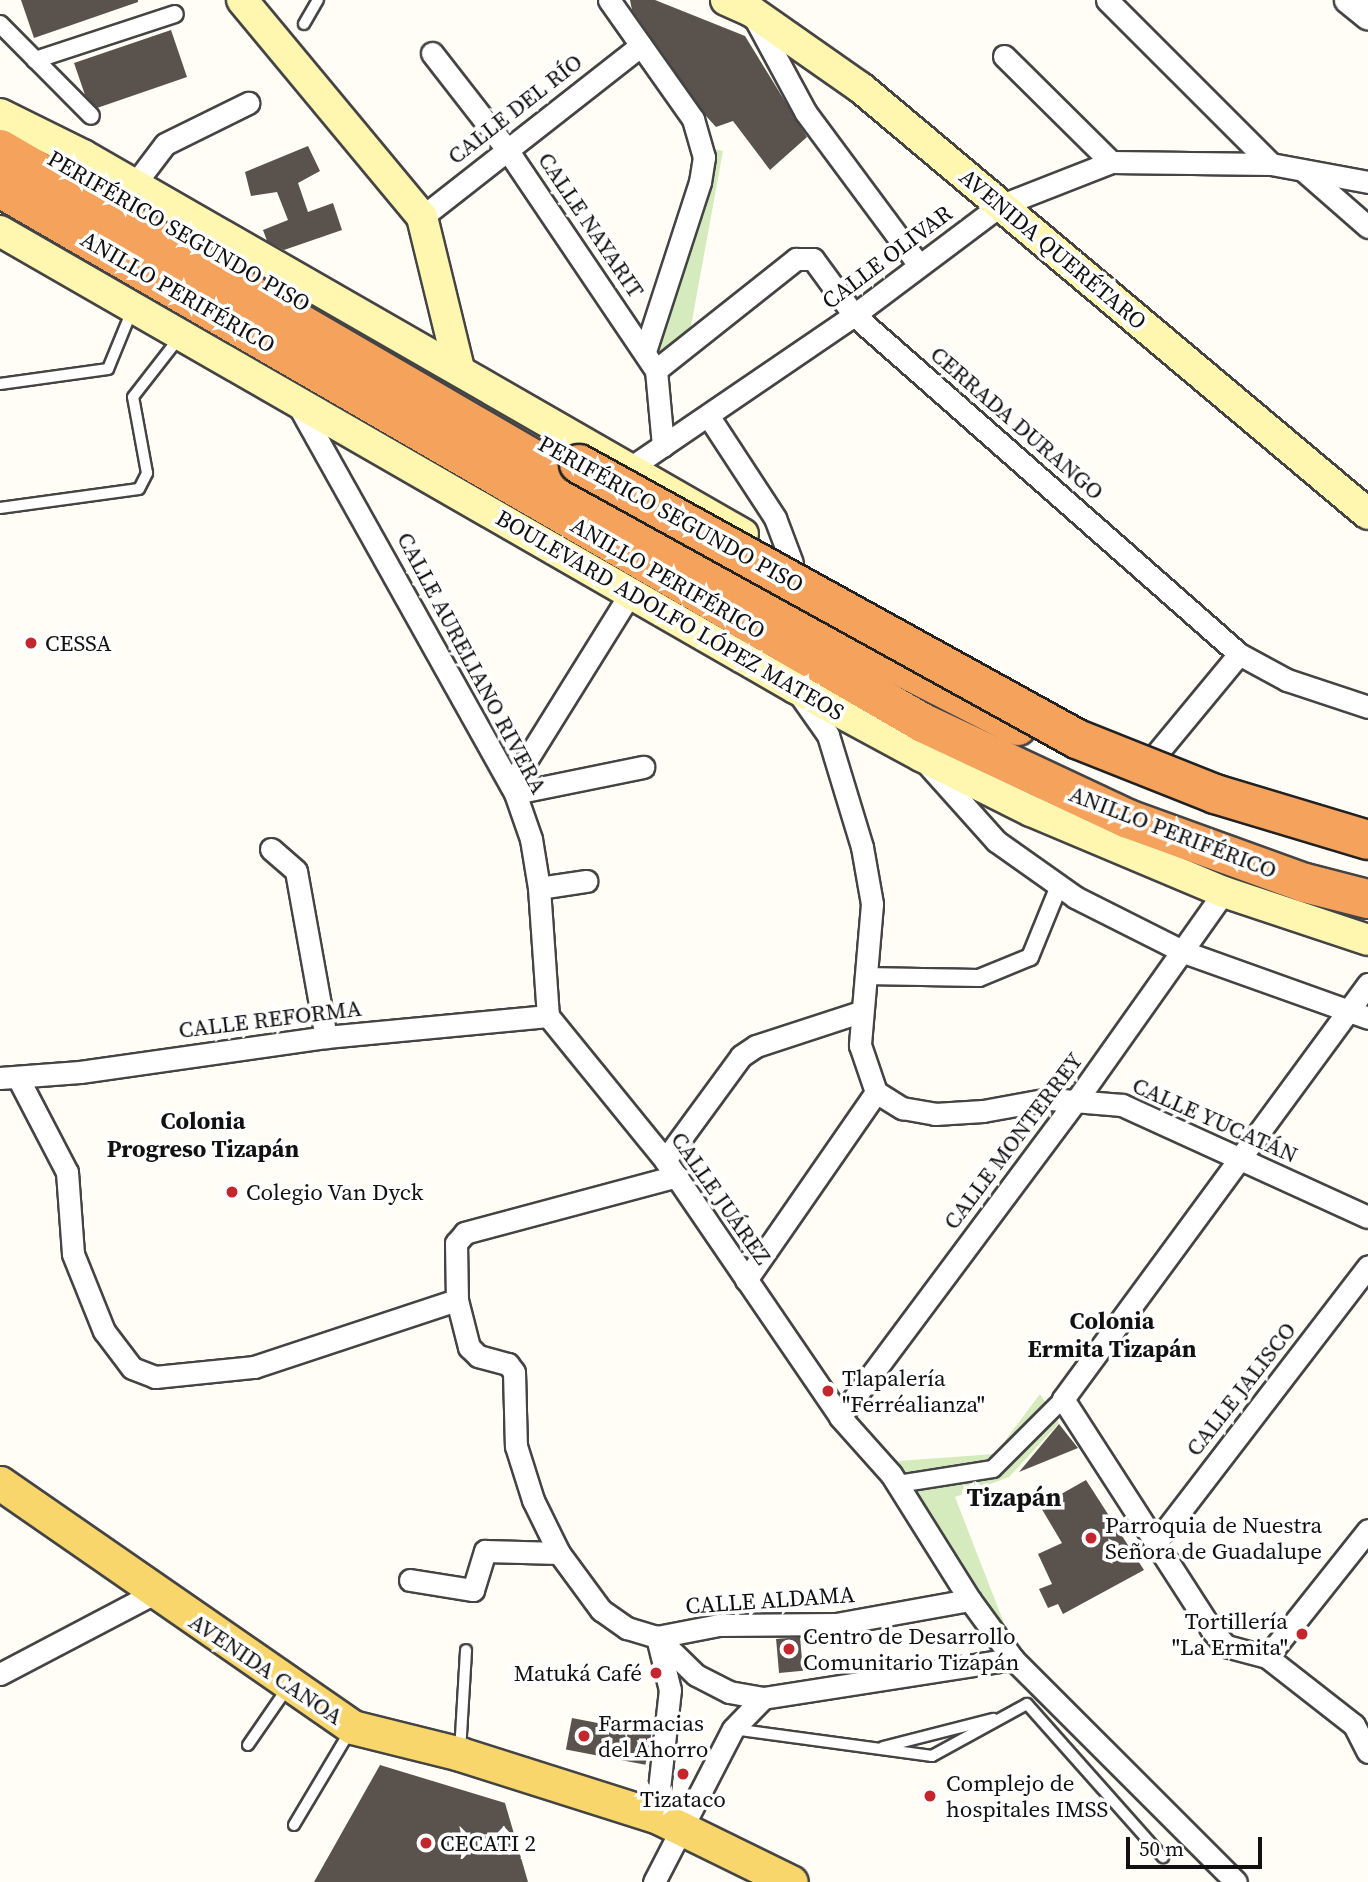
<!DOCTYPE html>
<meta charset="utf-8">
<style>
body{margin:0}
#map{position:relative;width:1368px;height:1882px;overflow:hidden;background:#fffdf5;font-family:"Source Serif 4",serif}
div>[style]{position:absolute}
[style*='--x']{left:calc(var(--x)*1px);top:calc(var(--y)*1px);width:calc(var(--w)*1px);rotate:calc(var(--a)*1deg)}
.green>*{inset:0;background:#d5ebbd}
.building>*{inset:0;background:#5a524d;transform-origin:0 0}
.roads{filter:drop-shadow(2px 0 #444) drop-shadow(-2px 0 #444) drop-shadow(0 2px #444) drop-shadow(0 -2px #444)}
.service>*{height:10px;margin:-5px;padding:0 5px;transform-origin:5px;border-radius:5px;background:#fff}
.pedestrian>*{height:16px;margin:-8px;padding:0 8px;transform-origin:8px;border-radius:8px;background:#fff}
.minor>*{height:21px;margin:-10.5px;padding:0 10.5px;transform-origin:10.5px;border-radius:10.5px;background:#fff}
.tertiary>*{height:26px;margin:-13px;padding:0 13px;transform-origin:13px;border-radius:13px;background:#fff}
.secondary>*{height:30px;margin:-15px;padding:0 15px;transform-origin:15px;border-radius:15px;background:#fff6b0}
.primary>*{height:33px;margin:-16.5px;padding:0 16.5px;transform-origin:16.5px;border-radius:16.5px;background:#f9d66b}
.motorway>*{height:38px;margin:-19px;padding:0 19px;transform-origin:19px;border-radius:19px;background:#f5a25d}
.bridges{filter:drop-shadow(2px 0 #222) drop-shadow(-2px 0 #222) drop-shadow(0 2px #222) drop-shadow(0 -2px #222)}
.motorway-bridge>*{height:38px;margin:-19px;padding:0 19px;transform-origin:19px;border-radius:19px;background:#f5a25d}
.dots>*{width:19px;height:19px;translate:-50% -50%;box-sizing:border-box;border:4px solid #fff;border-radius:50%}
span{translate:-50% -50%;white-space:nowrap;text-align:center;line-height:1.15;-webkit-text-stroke:7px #fff;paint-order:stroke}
.street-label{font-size:23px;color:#111}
.poi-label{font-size:23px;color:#111}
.left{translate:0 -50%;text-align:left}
.right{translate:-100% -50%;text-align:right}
.neighbourhood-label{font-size:24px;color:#111;font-weight:700}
.quarter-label{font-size:26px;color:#111;font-weight:700}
.scale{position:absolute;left:1126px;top:1837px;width:136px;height:32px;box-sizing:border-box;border:4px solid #111;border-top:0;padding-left:9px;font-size:21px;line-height:24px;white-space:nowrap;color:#111;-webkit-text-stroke:5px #fff;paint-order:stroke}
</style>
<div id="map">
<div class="green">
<i style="clip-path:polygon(694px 145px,723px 151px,689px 337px,641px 369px,639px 345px,694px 170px)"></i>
<i style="clip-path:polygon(1040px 1394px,1059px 1423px,1009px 1477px,955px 1497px,1009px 1636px,898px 1461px,995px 1454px)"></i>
</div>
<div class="building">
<i style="clip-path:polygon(21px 0,138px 0,138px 2px,34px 38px)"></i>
<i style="clip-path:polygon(630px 0,655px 0,745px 36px,807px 137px,770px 170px,733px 121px,716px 127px,706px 116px,632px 10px)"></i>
<i style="clip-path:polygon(171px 30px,187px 77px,97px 108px,85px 95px,74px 63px)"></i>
<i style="clip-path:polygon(308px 146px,320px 171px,298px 183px,308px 212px,333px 203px,342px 230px,284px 250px,267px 241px,263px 230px,288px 220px,277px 192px,251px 196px,245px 172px)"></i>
<i style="clip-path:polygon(1059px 1424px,1078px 1448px,1019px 1472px)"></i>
<i style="clip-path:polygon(1086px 1480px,1144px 1570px,1063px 1614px,1058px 1604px,1048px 1608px,1039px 1589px,1052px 1584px,1038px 1554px,1062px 1543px,1040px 1506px)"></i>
<i style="left:800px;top:1637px;width:34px;height:24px;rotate:85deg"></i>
<i style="left:572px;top:1718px;width:81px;height:32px;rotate:11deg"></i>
<i style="clip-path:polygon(380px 1765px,505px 1803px,528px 1882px,314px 1882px)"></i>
</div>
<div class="roads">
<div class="service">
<i style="--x:304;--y:24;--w:28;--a:-60"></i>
<i style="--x:0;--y:384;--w:109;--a:-7.9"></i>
<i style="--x:108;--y:369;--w:66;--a:-67.7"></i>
<i style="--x:0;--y:508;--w:140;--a:-7.8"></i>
<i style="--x:139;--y:489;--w:18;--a:-63"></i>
<i style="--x:147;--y:473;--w:77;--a:-100.4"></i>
<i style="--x:133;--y:397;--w:75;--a:-52.1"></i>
<i style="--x:733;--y:1729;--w:201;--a:7.7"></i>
<i style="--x:932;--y:1756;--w:108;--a:-28.7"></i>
<i style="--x:1027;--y:1704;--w:205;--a:48.4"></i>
<i style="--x:248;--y:1745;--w:70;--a:-55.4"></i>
<i style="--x:883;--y:1747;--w:114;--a:-14.3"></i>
<i style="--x:460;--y:1752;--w:102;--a:-86.6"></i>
<i style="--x:294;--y:1825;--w:109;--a:-59.2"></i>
</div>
<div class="pedestrian">
<i style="--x:0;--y:24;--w:129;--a:45.3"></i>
<i style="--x:35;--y:60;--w:147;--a:-18.2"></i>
<i style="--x:865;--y:976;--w:114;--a:1"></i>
<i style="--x:979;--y:978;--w:55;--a:-22.4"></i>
<i style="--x:1030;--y:957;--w:77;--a:-67.8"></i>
<i style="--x:898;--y:1484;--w:96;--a:-9"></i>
<i style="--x:993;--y:1469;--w:99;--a:-45"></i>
</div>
<div class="minor">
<i style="--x:609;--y:0;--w:146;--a:54.8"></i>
<i style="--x:693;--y:119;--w:40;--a:74"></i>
<i style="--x:704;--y:157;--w:25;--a:99"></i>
<i style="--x:700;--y:182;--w:178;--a:108"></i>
<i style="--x:1107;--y:0;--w:232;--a:45"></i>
<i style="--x:753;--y:15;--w:111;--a:61.6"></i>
<i style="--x:806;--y:113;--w:189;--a:53.4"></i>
<i style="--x:432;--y:53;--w:120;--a:52.1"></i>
<i style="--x:506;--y:148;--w:268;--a:56"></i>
<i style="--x:656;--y:370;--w:76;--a:84.7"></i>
<i style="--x:1004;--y:56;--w:151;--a:44.7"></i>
<i style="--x:1304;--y:171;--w:85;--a:41.2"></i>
<i style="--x:134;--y:185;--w:51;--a:-52.9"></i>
<i style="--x:165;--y:144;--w:93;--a:-26.3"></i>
<i style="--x:422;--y:217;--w:278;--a:-38.1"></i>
<i style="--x:656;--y:370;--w:179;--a:-38.4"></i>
<i style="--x:796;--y:259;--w:17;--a:0"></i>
<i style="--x:813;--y:259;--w:69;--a:53.8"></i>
<i style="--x:854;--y:315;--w:513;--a:41.36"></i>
<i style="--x:1239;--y:654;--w:55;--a:28.4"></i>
<i style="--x:1287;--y:680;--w:85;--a:18.4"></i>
<i style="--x:297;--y:403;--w:447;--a:60.8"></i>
<i style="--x:515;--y:793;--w:49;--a:70.8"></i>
<i style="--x:531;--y:839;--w:50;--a:80.7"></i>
<i style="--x:539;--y:888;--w:128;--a:86"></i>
<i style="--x:709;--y:417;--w:121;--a:56.8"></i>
<i style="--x:775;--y:518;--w:48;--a:69.3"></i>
<i style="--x:630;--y:468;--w:271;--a:-34.3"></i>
<i style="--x:854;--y:315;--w:181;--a:-36.9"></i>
<i style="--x:999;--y:206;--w:120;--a:-21.4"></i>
<i style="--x:1111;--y:162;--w:160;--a:0.7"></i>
<i style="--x:1271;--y:164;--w:99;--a:10.5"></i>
<i style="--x:797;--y:691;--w:54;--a:54.8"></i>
<i style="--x:828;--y:735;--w:117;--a:73.1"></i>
<i style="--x:862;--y:847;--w:58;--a:80"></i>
<i style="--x:872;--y:904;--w:142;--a:94.9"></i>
<i style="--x:860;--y:1045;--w:50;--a:71.2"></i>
<i style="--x:876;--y:1092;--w:31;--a:32"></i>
<i style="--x:902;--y:1108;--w:34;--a:10"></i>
<i style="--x:935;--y:1114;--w:48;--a:-3.6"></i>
<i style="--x:983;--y:1111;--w:68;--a:-10.2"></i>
<i style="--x:1050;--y:1099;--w:72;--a:4.8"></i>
<i style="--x:1122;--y:1105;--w:270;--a:24.5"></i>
<i style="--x:1153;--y:758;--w:135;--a:-50.4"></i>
<i style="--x:929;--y:766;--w:101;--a:48.2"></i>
<i style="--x:996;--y:841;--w:97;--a:35.3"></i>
<i style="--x:1075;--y:897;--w:122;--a:26.8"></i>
<i style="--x:1184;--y:952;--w:195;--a:19.7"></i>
<i style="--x:511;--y:785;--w:225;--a:-58.1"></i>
<i style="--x:515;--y:793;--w:131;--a:-11.5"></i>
<i style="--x:271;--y:849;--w:33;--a:41"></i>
<i style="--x:296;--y:871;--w:169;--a:79.8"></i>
<i style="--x:539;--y:888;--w:48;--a:-8.5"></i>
<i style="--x:1368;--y:984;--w:515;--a:126.31"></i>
<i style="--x:1063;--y:1399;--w:274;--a:57.2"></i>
<i style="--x:1211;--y:1629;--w:23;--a:49"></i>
<i style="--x:1226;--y:1646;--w:42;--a:15"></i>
<i style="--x:1267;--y:1657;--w:110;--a:38"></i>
<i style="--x:1354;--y:1725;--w:30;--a:63"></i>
<i style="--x:548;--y:1016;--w:186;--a:50.9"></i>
<i style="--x:665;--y:1160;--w:311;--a:55.7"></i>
<i style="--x:840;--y:1417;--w:76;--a:48.2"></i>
<i style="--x:891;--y:1474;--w:149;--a:57.9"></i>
<i style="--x:970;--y:1600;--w:73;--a:53.9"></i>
<i style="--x:1013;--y:1659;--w:315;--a:45"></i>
<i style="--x:0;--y:1078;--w:80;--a:-4.3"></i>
<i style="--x:80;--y:1072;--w:248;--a:-8.1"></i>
<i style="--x:326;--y:1037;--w:223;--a:-5.4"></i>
<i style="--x:18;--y:1078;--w:106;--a:62.5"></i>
<i style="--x:67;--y:1172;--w:82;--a:85.8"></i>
<i style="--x:73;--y:1254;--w:83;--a:68.1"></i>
<i style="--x:104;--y:1331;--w:46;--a:52.9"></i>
<i style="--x:132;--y:1368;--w:25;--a:21"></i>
<i style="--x:155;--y:1377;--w:100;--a:-5.8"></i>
<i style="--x:254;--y:1367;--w:214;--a:-18.3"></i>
<i style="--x:665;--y:1160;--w:129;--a:-53.8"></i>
<i style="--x:741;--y:1056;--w:18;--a:-34"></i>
<i style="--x:756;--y:1046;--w:109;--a:-18.1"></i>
<i style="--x:677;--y:1176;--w:220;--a:165"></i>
<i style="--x:465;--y:1233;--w:13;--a:132"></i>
<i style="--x:456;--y:1243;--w:57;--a:89"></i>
<i style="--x:457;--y:1300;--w:49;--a:75.7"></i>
<i style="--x:469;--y:1347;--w:13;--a:45"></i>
<i style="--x:478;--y:1356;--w:31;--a:15"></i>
<i style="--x:508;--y:1364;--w:10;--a:53"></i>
<i style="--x:514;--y:1372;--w:74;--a:88.5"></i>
<i style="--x:516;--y:1446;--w:57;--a:72.5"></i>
<i style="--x:533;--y:1500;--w:59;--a:63.9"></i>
<i style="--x:559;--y:1553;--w:71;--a:53.6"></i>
<i style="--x:601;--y:1610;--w:32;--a:35"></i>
<i style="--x:627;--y:1628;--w:31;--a:17"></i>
<i style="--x:657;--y:1637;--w:54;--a:44.3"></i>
<i style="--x:696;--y:1675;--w:37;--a:27"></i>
<i style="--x:729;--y:1692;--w:35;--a:10"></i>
<i style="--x:746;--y:1280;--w:229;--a:-55.3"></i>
<i style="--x:840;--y:1417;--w:398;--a:-53.3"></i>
<i style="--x:1078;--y:1098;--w:252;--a:-54.7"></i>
<i style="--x:1155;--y:1544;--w:350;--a:-52.5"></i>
<i style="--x:410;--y:1580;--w:64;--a:9"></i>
<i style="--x:473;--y:1590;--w:41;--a:-72.9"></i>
<i style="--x:485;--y:1551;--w:74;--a:1.5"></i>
<i style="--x:1267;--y:1657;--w:162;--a:-51.5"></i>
<i style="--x:0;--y:1674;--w:174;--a:-27.7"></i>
<i style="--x:656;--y:1816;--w:127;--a:-83.7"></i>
<i style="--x:670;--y:1690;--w:55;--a:-103.8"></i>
<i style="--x:657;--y:1637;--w:63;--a:-11"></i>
<i style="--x:719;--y:1625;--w:117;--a:-0.5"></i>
<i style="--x:836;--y:1624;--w:136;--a:-10.2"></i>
<i style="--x:654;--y:1882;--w:172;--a:-62.7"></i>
<i style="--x:733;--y:1729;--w:43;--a:-45.9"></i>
<i style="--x:763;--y:1698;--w:253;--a:-8.9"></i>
</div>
<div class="tertiary">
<i style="--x:1348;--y:0;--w:26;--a:39"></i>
</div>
<div class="secondary">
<i style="--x:242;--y:0;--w:282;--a:50.3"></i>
<i style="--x:422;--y:217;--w:156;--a:76.3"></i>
<i style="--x:726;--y:0;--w:27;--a:24"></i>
<i style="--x:751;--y:11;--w:134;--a:35"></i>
<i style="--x:861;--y:88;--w:662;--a:40.04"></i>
<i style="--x:0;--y:114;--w:93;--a:26.3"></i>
<i style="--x:83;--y:155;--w:761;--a:29.87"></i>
<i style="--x:0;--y:231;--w:917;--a:29.89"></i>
<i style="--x:795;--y:688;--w:143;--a:28.4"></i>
<i style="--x:921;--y:756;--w:123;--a:26.6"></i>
<i style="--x:1031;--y:811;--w:209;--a:22.8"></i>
<i style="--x:1224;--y:892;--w:152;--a:18.4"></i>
</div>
<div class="primary">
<i style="--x:0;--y:1483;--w:428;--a:34.7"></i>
<i style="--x:352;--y:1727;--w:111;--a:14"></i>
<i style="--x:460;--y:1754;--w:206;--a:17.6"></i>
<i style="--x:656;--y:1816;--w:150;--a:26.1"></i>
</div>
<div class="motorway">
<i style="--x:0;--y:149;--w:754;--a:30.17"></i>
<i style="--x:652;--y:528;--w:255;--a:29.4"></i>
<i style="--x:874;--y:653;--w:161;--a:27"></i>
<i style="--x:0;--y:188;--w:1067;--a:30.1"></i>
<i style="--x:923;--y:723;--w:226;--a:25.1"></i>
<i style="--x:1128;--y:819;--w:188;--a:19.9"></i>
<i style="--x:1305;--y:883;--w:65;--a:14.3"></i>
</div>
</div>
<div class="bridges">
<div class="motorway-bridge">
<i style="--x:579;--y:464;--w:569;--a:28.91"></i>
<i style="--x:1077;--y:739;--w:149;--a:21.7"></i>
<i style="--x:1215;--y:794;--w:160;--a:16.7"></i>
</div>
</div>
<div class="dots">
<i style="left:31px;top:643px;background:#c4262e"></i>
<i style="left:232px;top:1192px;background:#c4262e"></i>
<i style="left:828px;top:1391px;background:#c4262e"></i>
<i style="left:1091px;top:1538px;background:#c4262e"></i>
<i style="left:1302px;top:1634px;background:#c4262e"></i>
<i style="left:789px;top:1649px;background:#c4262e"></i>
<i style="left:656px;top:1673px;background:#c4262e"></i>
<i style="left:584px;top:1736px;background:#c4262e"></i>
<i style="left:683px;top:1774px;background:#c4262e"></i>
<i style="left:930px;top:1796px;background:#c4262e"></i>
<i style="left:426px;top:1843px;background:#c4262e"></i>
</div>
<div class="street-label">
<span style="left:515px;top:109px;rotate:-38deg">CALLE DEL RÍO</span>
<span style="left:591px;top:225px;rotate:56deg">CALLE NAYARIT</span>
<span style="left:179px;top:231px;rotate:30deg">PERIFÉRICO SEGUNDO PISO</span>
<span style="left:1053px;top:249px;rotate:40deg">AVENIDA QUERÉTARO</span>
<span style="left:887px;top:257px;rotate:-37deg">CALLE OLIVAR</span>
<span style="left:178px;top:292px;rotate:30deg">ANILLO PERIFÉRICO</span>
<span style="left:1017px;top:423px;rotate:41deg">CERRADA DURANGO</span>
<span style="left:671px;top:514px;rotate:29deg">PERIFÉRICO SEGUNDO PISO</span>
<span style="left:668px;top:578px;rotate:30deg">ANILLO PERIFÉRICO</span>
<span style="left:670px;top:615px;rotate:30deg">BOULEVARD ADOLFO LÓPEZ MATEOS</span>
<span style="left:472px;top:663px;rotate:62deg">CALLE AURELIANO RIVERA</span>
<span style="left:1173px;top:832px;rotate:21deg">ANILLO PERIFÉRICO</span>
<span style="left:270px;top:1019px;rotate:-7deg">CALLE REFORMA</span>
<span style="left:1215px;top:1120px;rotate:24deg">CALLE YUCATÁN</span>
<span style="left:1013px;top:1141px;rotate:-53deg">CALLE MONTERREY</span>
<span style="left:721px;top:1198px;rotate:55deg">CALLE JUÁREZ</span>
<span style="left:1241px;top:1389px;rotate:-52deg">CALLE JALISCO</span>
<span style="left:770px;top:1600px;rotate:-4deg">CALLE ALDAMA</span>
<span style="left:266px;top:1669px;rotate:34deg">AVENIDA CANOA</span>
</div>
<div class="poi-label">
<span class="left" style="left:45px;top:643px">CESSA</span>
<span class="left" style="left:246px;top:1192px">Colegio Van Dyck</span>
<span class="left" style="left:842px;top:1391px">Tlapalería<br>"Ferréalianza"</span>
<span class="left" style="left:1105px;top:1538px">Parroquia de Nuestra<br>Señora de Guadalupe</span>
<span class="right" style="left:1288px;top:1634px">Tortillería<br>"La Ermita"</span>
<span class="left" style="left:803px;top:1649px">Centro de Desarrollo<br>Comunitario Tizapán</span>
<span class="right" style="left:642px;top:1673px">Matuká Café</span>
<span class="left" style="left:598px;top:1736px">Farmacias<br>del Ahorro</span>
<span class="left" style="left:946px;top:1796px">Complejo de<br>hospitales IMSS</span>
<span style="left:683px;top:1799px">Tizataco</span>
<span class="left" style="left:440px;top:1843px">CECATI 2</span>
</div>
<div class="neighbourhood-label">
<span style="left:203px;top:1135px">Colonia<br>Progreso Tizapán</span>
<span style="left:1112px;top:1335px">Colonia<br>Ermita Tizapán</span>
</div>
<div class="quarter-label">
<span style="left:1014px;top:1498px">Tizapán</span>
</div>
<div class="scale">50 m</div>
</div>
